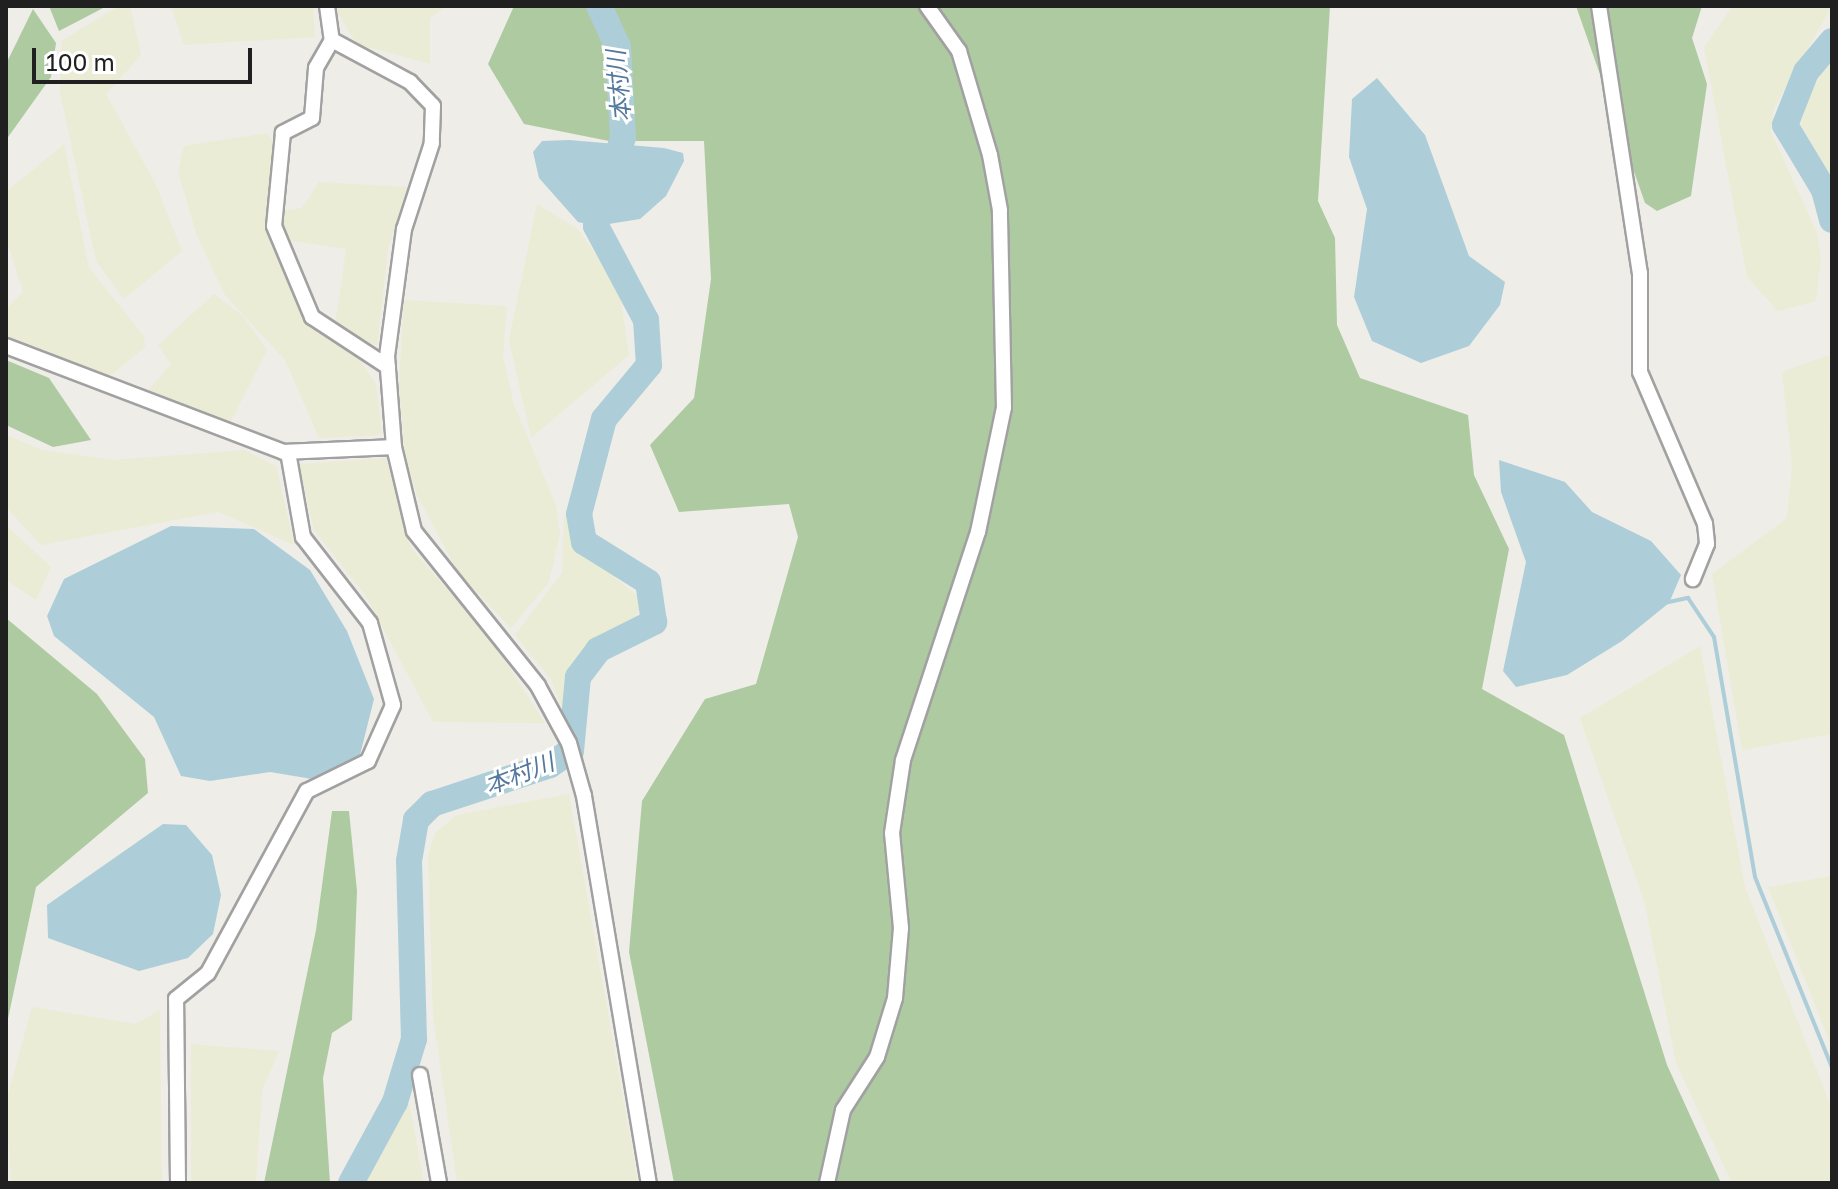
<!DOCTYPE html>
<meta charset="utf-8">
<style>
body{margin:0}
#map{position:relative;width:1838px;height:1189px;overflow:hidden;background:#efede8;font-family:"Golos Text","Noto Sans JP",sans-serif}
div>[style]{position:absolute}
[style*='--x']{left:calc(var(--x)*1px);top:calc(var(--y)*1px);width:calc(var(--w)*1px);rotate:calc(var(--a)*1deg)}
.farmland>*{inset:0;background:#eaecd5}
.forest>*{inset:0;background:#adcaa1}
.water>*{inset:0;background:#adced8}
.stream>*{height:4px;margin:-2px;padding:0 2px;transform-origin:2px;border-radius:2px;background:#adced8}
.river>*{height:26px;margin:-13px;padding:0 13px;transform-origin:13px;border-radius:13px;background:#adced8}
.roads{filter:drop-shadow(2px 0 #a1a1a1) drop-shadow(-2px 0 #a1a1a1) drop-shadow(0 2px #a1a1a1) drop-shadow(0 -2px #a1a1a1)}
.minor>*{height:14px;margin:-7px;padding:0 7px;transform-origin:7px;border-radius:7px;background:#fff}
span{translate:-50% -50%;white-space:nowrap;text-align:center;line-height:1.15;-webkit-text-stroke:6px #fff;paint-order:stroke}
.water-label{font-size:24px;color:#54789e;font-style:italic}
.frame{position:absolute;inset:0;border:8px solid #202020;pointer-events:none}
.scale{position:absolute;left:32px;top:48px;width:220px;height:36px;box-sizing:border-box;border:4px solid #202020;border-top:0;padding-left:10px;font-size:24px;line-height:28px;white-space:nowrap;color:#202020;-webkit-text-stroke:6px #fff;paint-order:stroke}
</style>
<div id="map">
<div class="farmland">
<i style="clip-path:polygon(119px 6px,130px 6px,141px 55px,106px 94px,156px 185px,182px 251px,124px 299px,96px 261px,60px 92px,61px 41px)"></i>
<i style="clip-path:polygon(171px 6px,313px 6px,315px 37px,184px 45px)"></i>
<i style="clip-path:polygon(333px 6px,447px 6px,430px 18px,430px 64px,357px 44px)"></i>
<i style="clip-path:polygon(1733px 6px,1832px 6px,1774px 108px,1771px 132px,1817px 233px,1821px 258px,1816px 301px,1778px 311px,1747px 277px,1704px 47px)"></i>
<i style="clip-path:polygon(1832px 53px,1832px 180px,1798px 119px)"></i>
<i style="clip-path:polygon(267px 133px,274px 142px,269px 221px,275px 246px,303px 317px,355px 353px,376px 384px,382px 435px,319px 438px,285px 360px,225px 295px,197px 236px,178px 172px,184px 146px)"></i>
<i style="clip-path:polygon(64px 144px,89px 268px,144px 336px,145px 347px,105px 380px,6px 335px,6px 309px,23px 292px,6px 238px,6px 192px)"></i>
<i style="clip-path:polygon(319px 182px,407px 187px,388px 249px,377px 346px,335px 325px,346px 249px,286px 240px,280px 223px,282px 211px,302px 208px)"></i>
<i style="clip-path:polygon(537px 204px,578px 229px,619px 287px,629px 355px,531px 438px,509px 340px)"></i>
<i style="clip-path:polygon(214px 294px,243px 316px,267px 350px,230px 423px,147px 391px,171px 364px,158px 345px)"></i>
<i style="clip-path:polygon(404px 300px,507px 306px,503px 356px,514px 405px,556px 505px,560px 534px,549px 582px,511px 628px,458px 572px,417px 495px,405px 455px,399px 384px)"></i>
<i style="clip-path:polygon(1829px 355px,1832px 734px,1742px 750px,1712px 574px,1787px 518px,1792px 465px,1782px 372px)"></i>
<i style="clip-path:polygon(6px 435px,42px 450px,112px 460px,244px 450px,276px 466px,294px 545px,218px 512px,41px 545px,6px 507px)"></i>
<i style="clip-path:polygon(386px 458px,411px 548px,492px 641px,545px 723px,433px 722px,366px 596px,314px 530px,299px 464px)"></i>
<i style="clip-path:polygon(564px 514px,579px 547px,644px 602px,627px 631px,574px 663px,565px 717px,552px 681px,515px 635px,562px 573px)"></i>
<i style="clip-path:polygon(6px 525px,51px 567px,36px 600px,6px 580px)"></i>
<i style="clip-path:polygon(1700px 646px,1745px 887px,1832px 1109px,1832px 1183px,1732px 1183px,1676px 1063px,1645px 904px,1580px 718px)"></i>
<i style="clip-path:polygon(569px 794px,638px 1183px,457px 1183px,433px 1017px,428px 856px,435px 833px,457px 815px)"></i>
<i style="clip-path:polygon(1832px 876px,1832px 1048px,1768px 887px)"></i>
<i style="clip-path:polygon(32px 1007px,136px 1024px,160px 1010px,162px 1183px,11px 1183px,6px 1102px)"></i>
<i style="clip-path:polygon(191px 1044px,279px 1051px,262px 1091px,256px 1183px,191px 1183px)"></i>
<i style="clip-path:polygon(409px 1102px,424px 1183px,360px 1183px,362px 1178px)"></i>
</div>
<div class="forest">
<i style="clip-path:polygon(49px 6px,107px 6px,59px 31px)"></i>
<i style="clip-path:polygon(514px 6px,1330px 6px,1318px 201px,1335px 238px,1337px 325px,1360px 378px,1468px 415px,1474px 475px,1509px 549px,1482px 689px,1564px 735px,1667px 1065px,1721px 1183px,674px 1183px,629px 952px,642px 801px,705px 699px,756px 684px,798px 537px,789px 504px,679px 512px,650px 445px,694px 398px,711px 279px,704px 141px,609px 141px,524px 124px,488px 64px)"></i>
<i style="clip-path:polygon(1576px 6px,1702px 6px,1692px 38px,1707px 84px,1691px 196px,1657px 211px,1645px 203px)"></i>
<i style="clip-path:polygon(33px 9px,56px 43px,51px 77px,6px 140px,6px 64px)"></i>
<i style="clip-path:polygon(6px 360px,49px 378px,91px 440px,53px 447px,6px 425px)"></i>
<i style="clip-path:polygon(6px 618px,97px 694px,145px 759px,148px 793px,36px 887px,6px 1028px)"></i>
<i style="clip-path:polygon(332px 811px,349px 811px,357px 891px,352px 1020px,332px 1033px,323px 1078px,330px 1183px,264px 1183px,316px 930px)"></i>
</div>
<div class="water">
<i style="clip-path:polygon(1377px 78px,1425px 135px,1469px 256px,1505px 282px,1500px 305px,1469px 346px,1421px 363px,1372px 341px,1354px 297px,1367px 209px,1349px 157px,1352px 99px)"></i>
<i style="clip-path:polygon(569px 140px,664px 148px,683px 153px,684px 161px,666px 196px,640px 219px,596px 226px,578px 222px,539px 178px,533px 152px,542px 141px)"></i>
<i style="clip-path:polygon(1499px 460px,1565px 482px,1592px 512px,1651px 541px,1681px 575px,1669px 603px,1622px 641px,1567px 675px,1516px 687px,1503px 671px,1526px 562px,1501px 492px)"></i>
<i style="clip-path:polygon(171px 526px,254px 529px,310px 570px,347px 631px,374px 699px,360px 755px,312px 779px,270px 772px,210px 781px,181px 776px,154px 717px,54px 636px,47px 616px,64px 579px)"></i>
<i style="clip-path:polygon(163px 824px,186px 825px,212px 855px,221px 895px,213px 934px,188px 958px,139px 971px,48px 938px,47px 905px)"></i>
</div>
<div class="stream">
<i style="--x:1664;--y:603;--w:25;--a:-12"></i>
<i style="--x:1688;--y:598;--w:47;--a:56.3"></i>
<i style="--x:1714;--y:637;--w:243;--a:80.3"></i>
<i style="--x:1755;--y:877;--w:206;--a:68"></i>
</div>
<div class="river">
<i style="--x:1832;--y:41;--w:40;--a:130"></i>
<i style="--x:1806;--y:72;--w:57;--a:111.6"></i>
<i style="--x:1785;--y:125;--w:76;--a:59"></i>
<i style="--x:1824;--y:190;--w:31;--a:75"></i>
<i style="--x:351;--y:1183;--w:92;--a:-61.5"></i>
<i style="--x:395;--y:1102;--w:66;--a:-73.2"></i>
<i style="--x:414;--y:1039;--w:178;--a:-91.6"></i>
<i style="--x:409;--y:861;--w:42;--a:-80.3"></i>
<i style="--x:416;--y:820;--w:23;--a:-45"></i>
<i style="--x:432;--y:804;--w:124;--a:-18.3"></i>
<i style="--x:550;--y:765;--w:25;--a:-34"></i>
<i style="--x:571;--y:751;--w:74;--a:-84.6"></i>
<i style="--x:578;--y:677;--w:34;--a:-53"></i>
<i style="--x:598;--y:650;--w:63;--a:-26.6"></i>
<i style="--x:654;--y:622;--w:40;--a:-98.5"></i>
<i style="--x:648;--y:582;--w:75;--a:-148"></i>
<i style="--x:584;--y:542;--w:28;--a:-100"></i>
<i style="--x:579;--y:514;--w:98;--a:-75.3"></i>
<i style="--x:604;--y:419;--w:70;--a:-50.2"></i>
<i style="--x:649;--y:365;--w:45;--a:-93.8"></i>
<i style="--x:646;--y:320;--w:106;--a:-118"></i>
<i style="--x:596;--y:226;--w:93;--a:-73.1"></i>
<i style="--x:623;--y:137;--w:90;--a:-93.2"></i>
<i style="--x:618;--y:47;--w:45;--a:-114.9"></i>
</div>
<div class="roads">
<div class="minor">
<i style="--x:327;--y:6;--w:34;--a:82"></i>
<i style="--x:332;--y:40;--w:89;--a:28.3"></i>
<i style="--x:410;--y:82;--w:33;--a:46"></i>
<i style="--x:433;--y:106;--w:37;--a:92"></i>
<i style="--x:432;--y:143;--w:90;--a:108"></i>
<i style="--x:404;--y:229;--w:128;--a:97.6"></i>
<i style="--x:387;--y:356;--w:91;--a:85.6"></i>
<i style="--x:394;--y:447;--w:86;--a:76.6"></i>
<i style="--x:414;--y:531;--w:198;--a:51.3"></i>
<i style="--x:538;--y:686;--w:65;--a:61.5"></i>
<i style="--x:569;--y:743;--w:55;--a:74.2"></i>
<i style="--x:584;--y:796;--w:392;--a:80.5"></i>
<i style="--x:1599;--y:6;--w:270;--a:81.3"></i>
<i style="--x:1640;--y:273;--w:99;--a:90"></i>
<i style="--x:1640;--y:372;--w:165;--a:66.8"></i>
<i style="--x:1705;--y:524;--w:20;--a:84"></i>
<i style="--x:1707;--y:544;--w:38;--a:112"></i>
<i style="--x:332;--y:40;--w:32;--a:120"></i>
<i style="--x:316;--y:68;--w:50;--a:94.6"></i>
<i style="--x:312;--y:118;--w:33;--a:153"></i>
<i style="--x:283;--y:133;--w:93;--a:95.5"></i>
<i style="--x:274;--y:226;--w:99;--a:67.3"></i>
<i style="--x:312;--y:317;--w:91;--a:33.3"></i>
<i style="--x:6;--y:346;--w:298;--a:20.9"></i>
<i style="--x:284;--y:452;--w:110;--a:-2.6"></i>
<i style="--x:420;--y:1075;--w:110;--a:80"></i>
<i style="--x:178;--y:1183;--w:184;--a:-90.6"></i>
<i style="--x:176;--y:999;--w:41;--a:-39.1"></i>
<i style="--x:208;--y:973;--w:207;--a:-61.5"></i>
<i style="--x:307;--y:791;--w:68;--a:-26.2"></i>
<i style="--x:368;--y:761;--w:61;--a:-65.9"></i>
<i style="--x:393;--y:705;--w:85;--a:-105.7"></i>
<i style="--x:370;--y:623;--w:109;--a:-127.9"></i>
<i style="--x:303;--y:537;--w:86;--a:-100"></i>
<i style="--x:827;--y:1183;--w:75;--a:-77.6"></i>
<i style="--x:843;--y:1110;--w:63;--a:-57.3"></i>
<i style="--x:877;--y:1057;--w:62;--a:-73"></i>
<i style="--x:895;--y:998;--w:70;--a:-85.1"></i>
<i style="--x:901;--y:928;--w:95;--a:-95.4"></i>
<i style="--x:892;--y:833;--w:74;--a:-81.4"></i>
<i style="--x:903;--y:760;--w:240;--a:-71.8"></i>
<i style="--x:978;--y:532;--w:127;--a:-78.2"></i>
<i style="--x:1004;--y:408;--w:198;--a:-91.2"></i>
<i style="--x:1000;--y:210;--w:56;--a:-100.3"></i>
<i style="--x:990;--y:155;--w:109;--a:-106.6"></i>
<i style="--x:959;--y:51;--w:55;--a:-125.4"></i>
</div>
</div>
<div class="water-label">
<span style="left:618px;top:86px;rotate:-95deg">本村川</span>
<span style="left:519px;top:773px;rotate:-21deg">本村川</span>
</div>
<div class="frame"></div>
<div class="scale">100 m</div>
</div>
